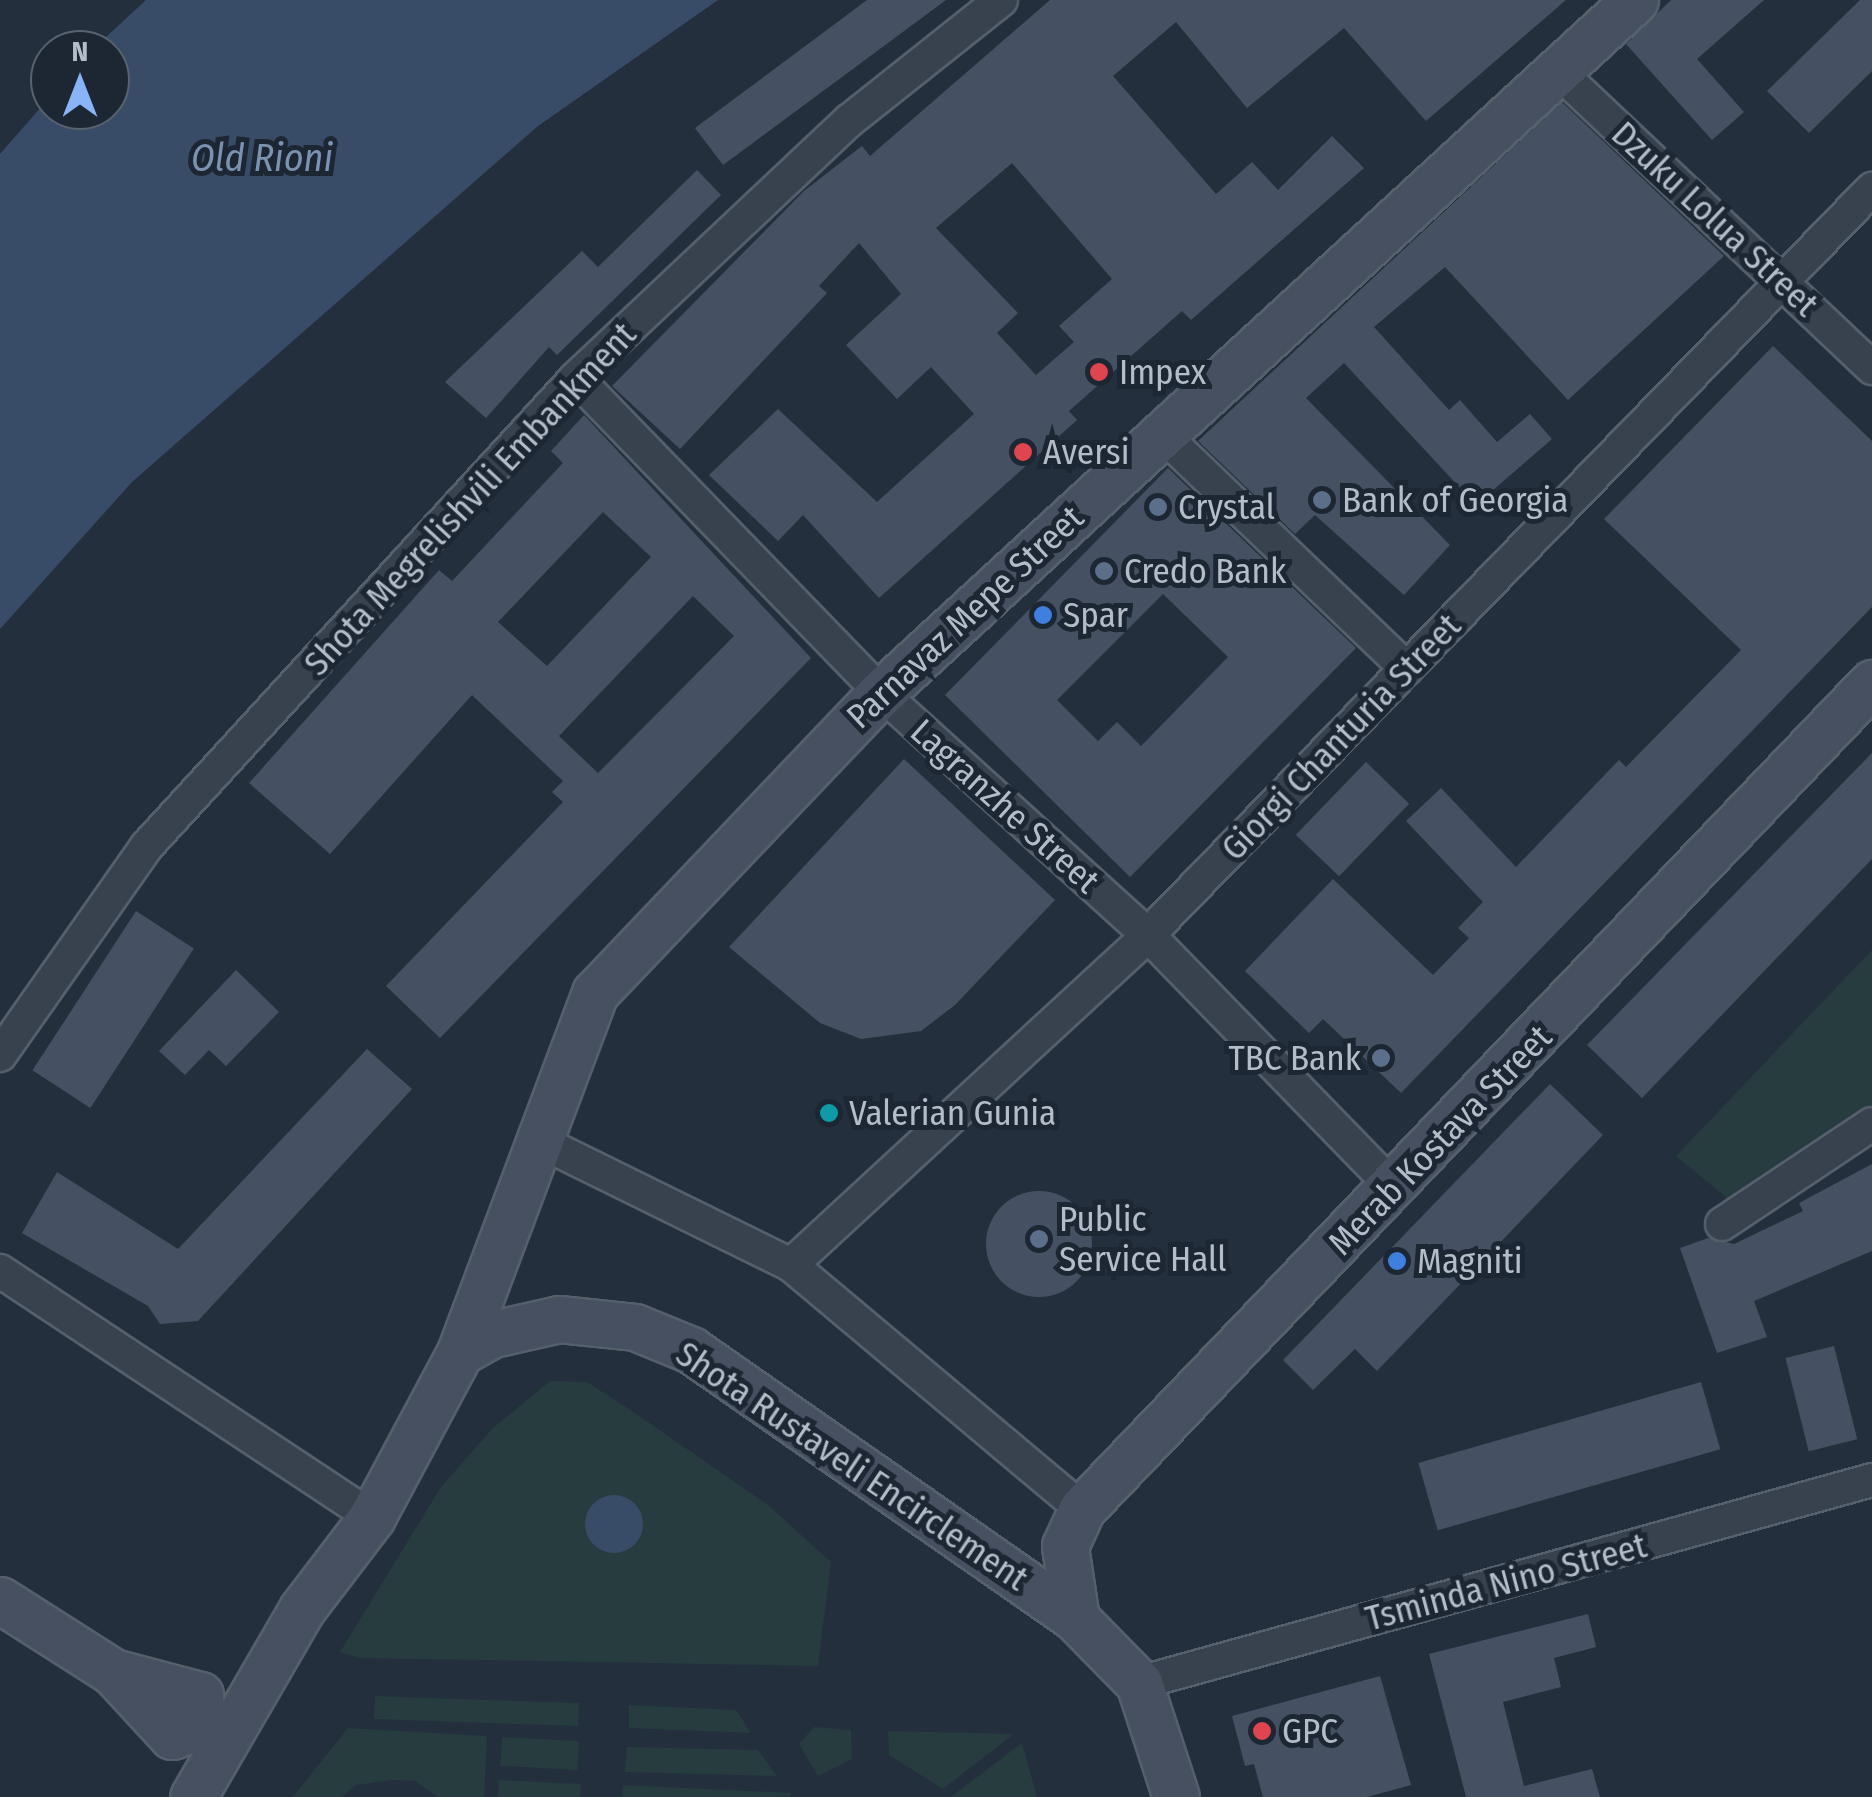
<!DOCTYPE html>
<style>
body{margin:0}
#map{position:relative;width:1872px;height:1797px;overflow:hidden;background:#242f3e;font-family:"Fira Sans Condensed",sans-serif}
div>[style]{position:absolute}
[style*='--x']{left:calc(var(--x)*1px);top:calc(var(--y)*1px);width:calc(var(--w)*1px);rotate:calc(var(--a)*1deg)}
.green>*{inset:0;background:#263c3f;transform-origin:0 0}
.water>*{inset:0;background:#394c67}
.round{border-radius:50%}
.building>*{inset:0;background:#455162;transform-origin:0 0}
.roads{filter:drop-shadow(2px 0 #565f6c) drop-shadow(-2px 0 #565f6c) drop-shadow(0 2px #565f6c) drop-shadow(0 -2px #565f6c)}
.street>*{height:32px;margin:-16px;padding:0 16px;transform-origin:16px;border-radius:16px;background:#38414e}
.secondary>*{height:45px;margin:-22.5px;padding:0 22.5px;transform-origin:22.5px;border-radius:22.5px;background:#465061}
.dots>*{width:28px;height:28px;translate:-50% -50%;box-sizing:border-box;border:5px solid #1d2633;border-radius:50%}
span{translate:-50% -50%;white-space:nowrap;text-align:center;line-height:1.15;-webkit-text-stroke:10px #1d2633;paint-order:stroke}
.street-label{font-size:35px;color:#b4bcc9}
.poi-label{font-size:35px;color:#b4bcc9}
.left{translate:0 -50%;text-align:left}
.right{translate:-100% -50%;text-align:right}
.water-label{font-size:38px;color:#7c92b1;font-style:italic}
.north{position:absolute;left:30px;top:30px;width:100px;height:100px;box-sizing:border-box;background:#1d2633;border:2px solid #59626f;border-radius:50%;rotate:0deg;font-size:28px;font-weight:700;line-height:40px;text-align:center;color:#b4bcc9}
.north::after{content:'';display:block;margin:auto;width:35px;height:45px;background:#8ab4f8;clip-path:polygon(50% 0,100% 100%,50% 72%,0 100%)}
</style>
<div id="map">
<div class="green">
<i style="clip-path:polygon(1872px 950px,1872px 1113px,1739px 1202px,1728px 1199px,1676px 1156px)"></i>
<i style="clip-path:polygon(550px 1381px,587px 1382px,632px 1411px,768px 1505px,831px 1562px,818px 1666px,360px 1658px,340px 1652px,441px 1487px,492px 1429px)"></i>
<i style="left:375px;top:1696px;width:204px;height:23px;rotate:2deg"></i>
<i style="clip-path:polygon(629px 1705px,736px 1710px,751px 1733px,629px 1728px)"></i>
<i style="clip-path:polygon(814px 1727px,851px 1730px,852px 1759px,818px 1776px,799px 1744px)"></i>
<i style="clip-path:polygon(348px 1728px,487px 1736px,484px 1797px,438px 1797px,415px 1781px,392px 1780px,356px 1785px,341px 1797px,293px 1797px)"></i>
<i style="clip-path:polygon(888px 1731px,1014px 1734px,943px 1789px,889px 1755px)"></i>
<i style="left:502px;top:1737px;width:77px;height:29px;rotate:3deg"></i>
<i style="clip-path:polygon(1022px 1743px,1037px 1797px,953px 1797px,952px 1796px)"></i>
<i style="clip-path:polygon(627px 1747px,758px 1750px,777px 1776px,625px 1772px)"></i>
<i style="clip-path:polygon(499px 1780px,581px 1784px,580px 1797px,498px 1797px)"></i>
<i style="clip-path:polygon(623px 1785px,791px 1793px,790px 1797px,622px 1797px)"></i>
</div>
<div class="water">
<i style="clip-path:polygon(146px 0,718px 0,538px 126px,132px 482px,0 629px,0 154px,50px 97px,50px 110px,110px 110px,110px 50px,92px 50px)"></i>
<i class="round" style="left:585px;top:1495px;width:58px;height:58px"></i>
</div>
<div class="building">
<i style="clip-path:polygon(867px 0,946px 0,723px 165px,695px 128px)"></i>
<i style="clip-path:polygon(evenodd,1050px 0,1566px 0,1426px 121px,1344px 28px,1247px 108px,1176px 22px,1113px 76px,1216px 194px,1252px 162px,1278px 190px,1332px 136px,1364px 168px,1191px 320px,1182px 311px,1069px 411px,1077px 420px,879px 598px,803px 515px,778px 541px,709px 475px,778px 409px,877px 502px,974px 414px,931px 367px,897px 399px,846px 345px,901px 294px,859px 243px,819px 286px,827px 293px,680px 449px,612px 386px,804px 191px,862px 146px,870px 156px,1050px 0,1012px 163px,1112px 279px,1059px 326px,1074px 342px,1036px 375px,997px 333px,1018px 313px,936px 228px,1012px 163px)"></i>
<i style="clip-path:polygon(1671px 0,1764px 0,1697px 59px,1744px 112px,1712px 140px,1626px 44px)"></i>
<i style="clip-path:polygon(1860px 0,1872px 0,1872px 71px,1809px 133px,1767px 91px)"></i>
<i style="clip-path:polygon(1562px 102px,1724px 256px,1568px 400px,1445px 267px,1374px 327px,1449px 410px,1460px 400px,1497px 442px,1530px 414px,1552px 439px,1476px 505px,1344px 363px,1306px 398px,1450px 545px,1404px 595px,1315px 515px,1295px 534px,1198px 441px)"></i>
<i style="clip-path:polygon(697px 170px,721px 195px,557px 355px,549px 347px,486px 418px,445px 382px,582px 251px,598px 267px)"></i>
<i style="clip-path:polygon(1773px 346px,1872px 441px,1872px 607px,1401px 1093px,1323px 1019px,1309px 1033px,1245px 971px,1333px 879px,1433px 975px,1469px 938px,1458px 928px,1483px 902px,1406px 821px,1441px 788px,1516px 867px,1619px 760px,1626px 767px,1741px 650px,1604px 519px)"></i>
<i style="clip-path:polygon(evenodd,584px 415px,811px 658px,440px 1038px,386px 986px,563px 802px,552px 792px,563px 781px,472px 695px,330px 854px,249px 783px,439px 570px,452px 581px,563px 463px,551px 451px,584px 415px,603px 512px,651px 557px,547px 666px,498px 622px,603px 512px,584px 415px,693px 596px,734px 636px,598px 773px,559px 736px,693px 596px)"></i>
<i style="clip-path:polygon(evenodd,1168px 468px,1356px 648px,1130px 877px,945px 695px,1168px 468px,1163px 594px,1228px 657px,1141px 746px,1117px 722px,1098px 741px,1057px 700px,1163px 594px)"></i>
<i style="clip-path:polygon(1872px 753px,1872px 859px,1642px 1098px,1587px 1045px)"></i>
<i style="clip-path:polygon(904px 759px,1055px 900px,955px 1005px,921px 1031px,861px 1039px,820px 1023px,729px 947px)"></i>
<i style="left:1366px;top:762px;width:60px;height:101px;rotate:44deg"></i>
<i style="left:136px;top:911px;width:69px;height:190px;rotate:33deg"></i>
<i style="clip-path:polygon(236px 970px,279px 1012px,226px 1066px,209px 1050px,185px 1075px,159px 1051px)"></i>
<i style="clip-path:polygon(367px 1049px,412px 1089px,198px 1321px,160px 1324px,148px 1306px,22px 1233px,57px 1172px,178px 1249px)"></i>
<i style="clip-path:polygon(1550px 1084px,1603px 1135px,1377px 1371px,1355px 1349px,1313px 1390px,1283px 1360px)"></i>
<i style="clip-path:polygon(1872px 1164px,1872px 1251px,1754px 1301px,1767px 1337px,1717px 1353px,1680px 1248px,1708px 1238px,1734px 1244px,1803px 1211px,1799px 1203px)"></i>
<i class="round" style="left:986px;top:1191px;width:106px;height:106px"></i>
<i style="left:1834px;top:1346px;width:96px;height:50px;rotate:76deg"></i>
<i style="left:1701px;top:1382px;width:70px;height:294px;rotate:74deg"></i>
<i style="clip-path:polygon(1588px 1614px,1596px 1647px,1554px 1658px,1561px 1687px,1503px 1702px,1524px 1786px,1592px 1769px,1600px 1797px,1466px 1797px,1429px 1654px)"></i>
<i style="clip-path:polygon(1380px 1676px,1411px 1785px,1367px 1797px,1263px 1797px,1254px 1764px,1245px 1766px,1232px 1716px)"></i>
</div>
<div class="roads">
<div class="street">
<i style="--x:1557;--y:70;--w:434;--a:43.4"></i>
<i style="--x:576;--y:378;--w:438;--a:45.9"></i>
<i style="--x:881;--y:693;--w:360;--a:42.2"></i>
<i style="--x:1148;--y:935;--w:354;--a:45.8"></i>
<i style="--x:1162;--y:434;--w:339;--a:43.8"></i>
<i style="--x:0;--y:1055;--w:256;--a:-54.9"></i>
<i style="--x:147;--y:846;--w:635;--a:-47.49"></i>
<i style="--x:576;--y:378;--w:376;--a:-43.3"></i>
<i style="--x:850;--y:120;--w:193;--a:-38.5"></i>
<i style="--x:539;--y:1141;--w:281;--a:26.2"></i>
<i style="--x:791;--y:1265;--w:380;--a:40"></i>
<i style="--x:1722;--y:1224;--w:180;--a:-33.7"></i>
<i style="--x:791;--y:1265;--w:486;--a:-42.7"></i>
<i style="--x:1148;--y:935;--w:1040;--a:-45.86"></i>
<i style="--x:0;--y:1271;--w:446;--a:33.5"></i>
<i style="--x:1139;--y:1683;--w:761;--a:-15.48"></i>
</div>
<div class="secondary">
<i style="--x:460;--y:1352;--w:38;--a:-29"></i>
<i style="--x:493;--y:1334;--w:68;--a:-12.8"></i>
<i style="--x:559;--y:1319;--w:76;--a:6"></i>
<i style="--x:635;--y:1327;--w:61;--a:22.3"></i>
<i style="--x:691;--y:1350;--w:470;--a:34.9"></i>
<i style="--x:1076;--y:1619;--w:90;--a:45.5"></i>
<i style="--x:1139;--y:1683;--w:120;--a:72"></i>
<i style="--x:0;--y:1600;--w:134;--a:32.5"></i>
<i style="--x:113;--y:1672;--w:87;--a:47.3"></i>
<i style="--x:172;--y:1736;--w:29;--a:-20"></i>
<i style="--x:199;--y:1726;--w:31;--a:-88"></i>
<i style="--x:200;--y:1695;--w:90;--a:-165.2"></i>
<i style="--x:1076;--y:1619;--w:74;--a:-98.6"></i>
<i style="--x:1065;--y:1546;--w:41;--a:-65.3"></i>
<i style="--x:1082;--y:1509;--w:1143;--a:-46.28"></i>
<i style="--x:193;--y:1797;--w:217;--a:-59.9"></i>
<i style="--x:302;--y:1609;--w:116;--a:-52.7"></i>
<i style="--x:372;--y:1517;--w:187;--a:-61.9"></i>
<i style="--x:460;--y:1352;--w:384;--a:-69.4"></i>
<i style="--x:595;--y:993;--w:414;--a:-46.4"></i>
<i style="--x:881;--y:693;--w:1024;--a:-42.59"></i>
</div>
</div>
<div class="dots">
<i style="left:1099px;top:372px;background:#e0444e"></i>
<i style="left:1023px;top:452px;background:#e0444e"></i>
<i style="left:1322px;top:500px;background:#5c6f8a"></i>
<i style="left:1158px;top:507px;background:#5c6f8a"></i>
<i style="left:1104px;top:571px;background:#5c6f8a"></i>
<i style="left:1043px;top:615px;background:#3f7fe0"></i>
<i style="left:1381px;top:1058px;background:#5c6f8a"></i>
<i style="left:829px;top:1113px;background:#0f9aa8"></i>
<i style="left:1039px;top:1239px;background:#5c6f8a"></i>
<i style="left:1397px;top:1261px;background:#3f7fe0"></i>
<i style="left:1262px;top:1731px;background:#e0444e"></i>
</div>
<div class="street-label">
<span style="left:1715px;top:219px;rotate:43deg">Dzuku Lolua Street</span>
<span style="left:470px;top:499px;rotate:-47deg">Shota Megrelishvili Embankment</span>
<span style="left:965px;top:617px;rotate:-43deg">Parnavaz Mepe Street</span>
<span style="left:1341px;top:737px;rotate:-46deg">Giorgi Chanturia Street</span>
<span style="left:1005px;top:806px;rotate:42deg">Lagranzhe Street</span>
<span style="left:1440px;top:1140px;rotate:-46deg">Merab Kostava Street</span>
<span style="left:852px;top:1466px;rotate:34deg">Shota Rustaveli Encirclement</span>
<span style="left:1506px;top:1582px;rotate:-15deg">Tsminda Nino Street</span>
</div>
<div class="poi-label">
<span class="left" style="left:1119px;top:372px">Impex</span>
<span class="left" style="left:1043px;top:452px">Aversi</span>
<span class="left" style="left:1342px;top:500px">Bank of Georgia</span>
<span class="left" style="left:1178px;top:507px">Crystal</span>
<span class="left" style="left:1124px;top:571px">Credo Bank</span>
<span class="left" style="left:1063px;top:615px">Spar</span>
<span class="right" style="left:1361px;top:1058px">TBC Bank</span>
<span class="left" style="left:849px;top:1113px">Valerian Gunia</span>
<span class="left" style="left:1059px;top:1239px">Public<br>Service Hall</span>
<span class="left" style="left:1417px;top:1261px">Magniti</span>
<span class="left" style="left:1282px;top:1731px">GPC</span>
</div>
<div class="water-label">
<span style="left:262px;top:159px">Old Rioni</span>
</div>
<div class="north">N</div>
</div>
